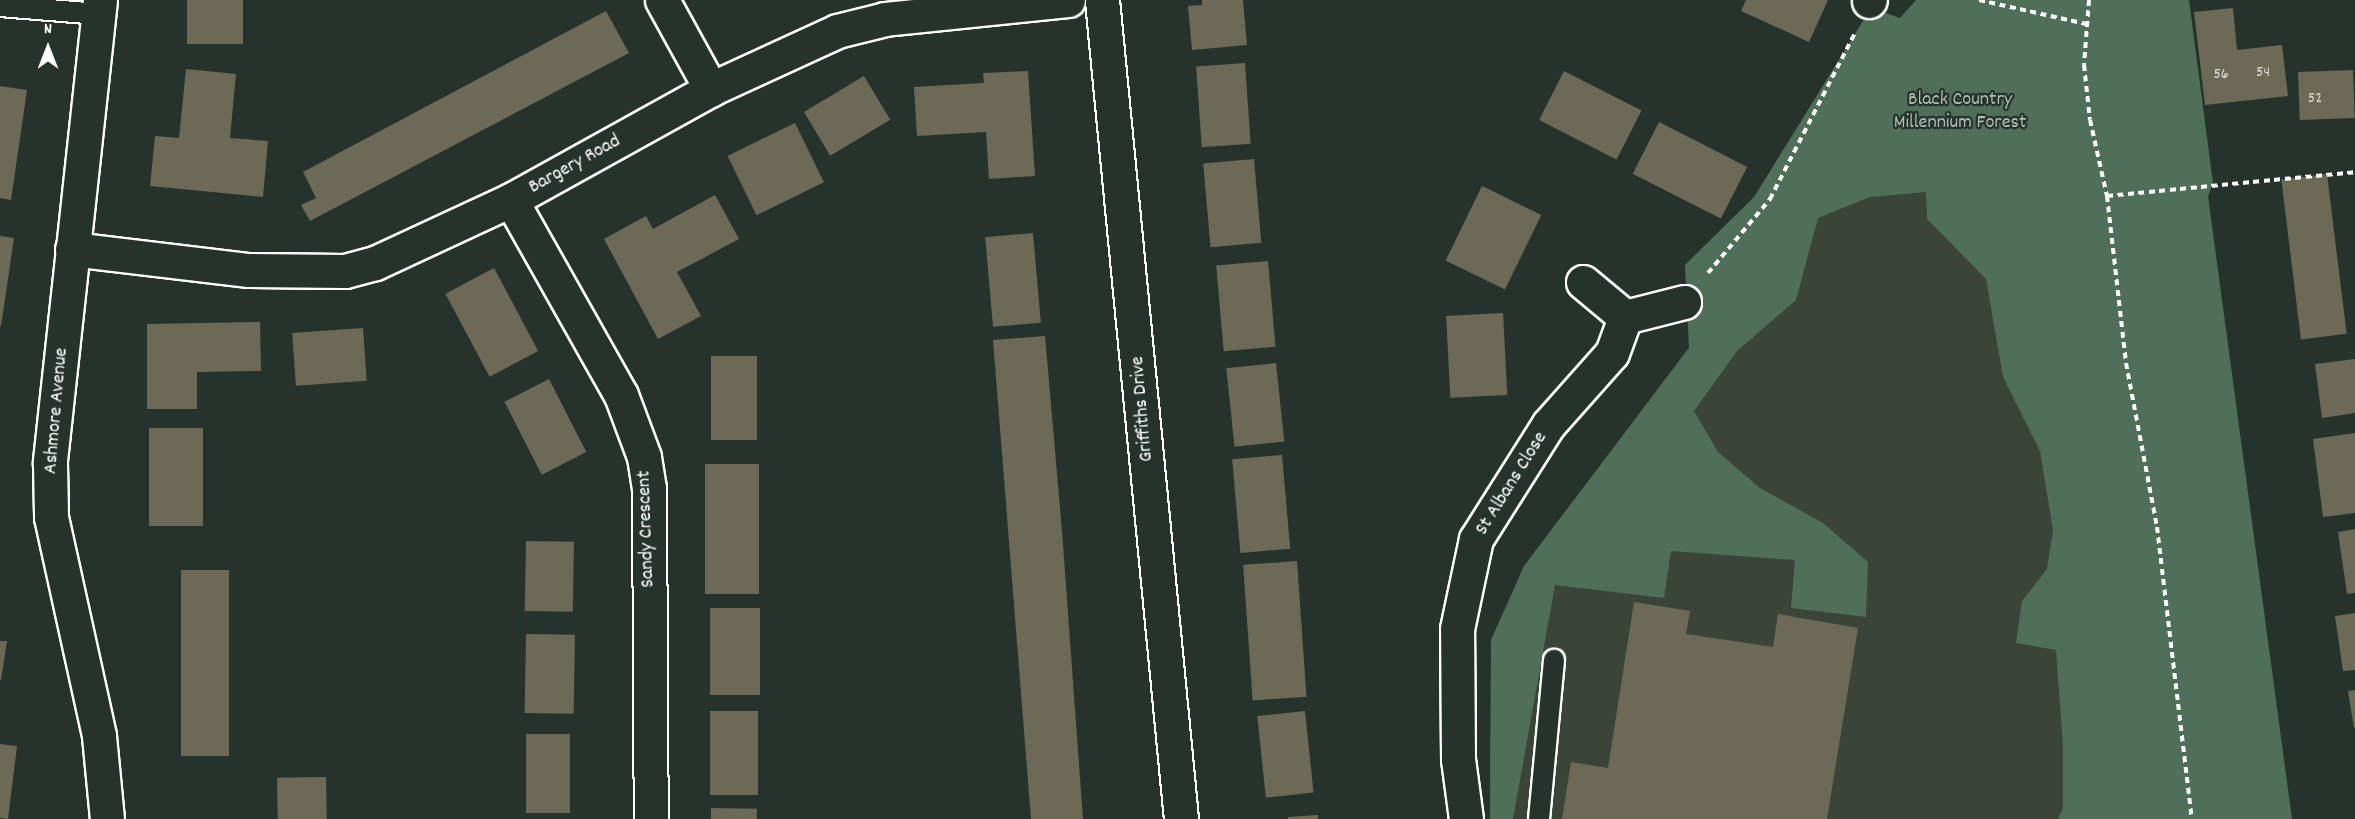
<!DOCTYPE html>
<style>
body{margin:0}
#map{position:relative;width:2355px;height:819px;overflow:hidden;background:#26332d;font-family:Dekko,sans-serif}
div>[style]{position:absolute}
[style*='--x']{left:calc(var(--x)*1px);top:calc(var(--y)*1px);width:calc(var(--w)*1px);rotate:calc(var(--a)*1deg)}
.built>*{inset:0;background:#3b4439}
.green>*{inset:0;background:#4f6f59}
.building>*{inset:0;background:#6c6a56;transform-origin:0 0}
.path>*{height:4px;margin-top:-2px;transform-origin:0;background:repeating-linear-gradient(90deg,#fff 0 6px,transparent 0 10.5px)}
.roads{filter:drop-shadow(2px 0 #fff) drop-shadow(-2px 0 #fff) drop-shadow(0 2px #fff) drop-shadow(0 -2px #fff)}
.service>*{height:20px;margin:-10px;padding:0 10px;transform-origin:10px;border-radius:10px;background:#26332d}
.minor>*{height:33px;margin:-16.5px;padding:0 16.5px;transform-origin:16.5px;border-radius:16.5px;background:#26332d}
span{translate:-50% -50%;white-space:nowrap;text-align:center;line-height:1.15;-webkit-text-stroke:4.5px #26332d;paint-order:stroke}
.number-label{font-size:16px;color:#dadad5}
.number-label span{-webkit-text-stroke-width:0}
.park-label{font-size:20px;color:#b0beb4}
.street-label{font-size:20px;color:#fff}
.north{position:absolute;left:18px;top:18px;width:60px;height:60px;-webkit-text-stroke:4px #26332d;paint-order:stroke;rotate:0deg;font-size:16px;font-weight:700;line-height:24px;text-align:center;color:#fff}
.north::after{content:'';display:block;margin:auto;width:21px;height:27px;background:#fff;clip-path:polygon(50% 0,100% 100%,50% 72%,0 100%)}
</style>
<div id="map">
<div class="built">
<i style="clip-path:polygon(1930px 6px,2012px 32px,2119px 819px,1490px 819px,1491px 640px,1524px 566px,1689px 347px)"></i>
</div>
<div class="green">
<i style="clip-path:polygon(1916px 0,2189px 0,2213px 183px,2208px 196px,2292px 819px,2058px 819px,2063px 808px,2063px 746px,2056px 650px,2016px 643px,2022px 601px,2047px 569px,2053px 530px,2040px 451px,2003px 377px,1986px 279px,1927px 219px,1926px 192px,1870px 197px,1818px 218px,1796px 300px,1737px 351px,1694px 411px,1718px 452px,1760px 488px,1823px 523px,1868px 562px,1866px 617px,1791px 608px,1795px 560px,1671px 551px,1664px 598px,1555px 585px,1513px 819px,1490px 819px,1491px 640px,1524px 566px,1689px 348px,1685px 265px,1754px 197px,1871px 8px,1900px 18px)"></i>
</div>
<div class="building">
<i style="left:187px;top:0;width:56px;height:44px"></i>
<i style="clip-path:polygon(1202px 0,1243px 0,1247px 45px,1192px 50px,1188px 6px,1202px 5px)"></i>
<i style="clip-path:polygon(1746px 0,1828px 0,1809px 42px,1741px 11px)"></i>
<i style="clip-path:polygon(2233px 8px,2237px 50px,2282px 45px,2288px 96px,2205px 105px,2194px 12px)"></i>
<i style="clip-path:polygon(606px 11px,629px 53px,310px 221px,301px 205px,316px 198px,303px 172px)"></i>
<i style="left:1245px;top:63px;width:81px;height:49px;rotate:86deg"></i>
<i style="clip-path:polygon(186px 69px,236px 74px,230px 138px,268px 141px,263px 197px,150px 186px,155px 136px,179px 138px)"></i>
<i style="left:2353px;top:70px;width:48px;height:55px;rotate:88deg"></i>
<i style="clip-path:polygon(1028px 71px,1035px 176px,989px 179px,986px 132px,917px 136px,914px 87px,984px 83px,983px 73px)"></i>
<i style="left:1564px;top:71px;width:87px;height:55px;rotate:27deg"></i>
<i style="left:864px;top:76px;width:51px;height:70px;rotate:59deg"></i>
<i style="clip-path:polygon(0 86px,27px 90px,11px 200px,0 198px)"></i>
<i style="left:1659px;top:122px;width:99px;height:58px;rotate:27deg"></i>
<i style="left:795px;top:123px;width:66px;height:75px;rotate:64deg"></i>
<i style="left:1254px;top:159px;width:84px;height:51px;rotate:85deg"></i>
<i style="left:2327px;top:174px;width:161px;height:46px;rotate:83deg"></i>
<i style="left:1482px;top:186px;width:66px;height:83px;rotate:26deg"></i>
<i style="clip-path:polygon(715px 195px,739px 239px,677px 272px,701px 316px,658px 339px,604px 239px,646px 216px,653px 229px)"></i>
<i style="left:1033px;top:233px;width:90px;height:48px;rotate:85deg"></i>
<i style="clip-path:polygon(0 236px,14px 238px,1px 326px,0 326px)"></i>
<i style="left:1268px;top:261px;width:86px;height:52px;rotate:85deg"></i>
<i style="left:494px;top:268px;width:94px;height:55px;rotate:62deg"></i>
<i style="left:1503px;top:313px;width:82px;height:57px;rotate:87deg"></i>
<i style="clip-path:polygon(260px 322px,261px 371px,197px 372px,197px 409px,147px 409px,147px 324px)"></i>
<i style="left:363px;top:328px;width:53px;height:71px;rotate:86deg"></i>
<i style="clip-path:polygon(1045px 336px,1062px 531px,1083px 819px,1031px 819px,993px 340px)"></i>
<i style="left:757px;top:356px;width:84px;height:46px;rotate:90deg"></i>
<i style="clip-path:polygon(2355px 359px,2355px 413px,2322px 418px,2315px 364px)"></i>
<i style="left:1276px;top:363px;width:79px;height:50px;rotate:84deg"></i>
<i style="left:549px;top:379px;width:82px;height:50px;rotate:63deg"></i>
<i style="left:149px;top:428px;width:54px;height:98px"></i>
<i style="clip-path:polygon(2355px 433px,2355px 513px,2323px 517px,2313px 439px)"></i>
<i style="left:1282px;top:455px;width:94px;height:50px;rotate:85deg"></i>
<i style="left:705px;top:464px;width:54px;height:130px"></i>
<i style="clip-path:polygon(2355px 529px,2355px 593px,2347px 594px,2338px 532px)"></i>
<i style="left:526px;top:541px;width:48px;height:70px;rotate:1deg"></i>
<i style="left:1297px;top:561px;width:136px;height:54px;rotate:86deg"></i>
<i style="left:181px;top:570px;width:48px;height:186px"></i>
<i style="clip-path:polygon(1634px 602px,1690px 611px,1686px 634px,1773px 647px,1778px 614px,1858px 628px,1827px 819px,1562px 819px,1571px 762px,1608px 768px)"></i>
<i style="left:710px;top:608px;width:50px;height:87px"></i>
<i style="clip-path:polygon(2355px 613px,2355px 670px,2343px 671px,2335px 616px)"></i>
<i style="left:526px;top:634px;width:49px;height:79px;rotate:1deg"></i>
<i style="clip-path:polygon(0 641px,7px 641px,1px 680px,0 680px)"></i>
<i style="clip-path:polygon(2355px 690px,2355px 727px,2354px 728px,2348px 691px)"></i>
<i style="left:710px;top:711px;width:48px;height:84px"></i>
<i style="left:1305px;top:711px;width:82px;height:48px;rotate:84deg"></i>
<i style="left:526px;top:734px;width:44px;height:79px"></i>
<i style="clip-path:polygon(0 744px,17px 746px,8px 819px,0 818px)"></i>
<i style="left:326px;top:777px;width:42px;height:49px;rotate:89deg"></i>
<i style="left:711px;top:808px;width:46px;height:11px;rotate:1deg"></i>
<i style="clip-path:polygon(1318px 815px,1318px 819px,1288px 819px,1288px 817px)"></i>
</div>
<div class="path">
<i style="--x:1979;--y:0;--w:110;--a:12.6"></i>
<i style="--x:2089;--y:0;--w:65;--a:94.4"></i>
<i style="--x:2084;--y:65;--w:55;--a:83.8"></i>
<i style="--x:2090;--y:120;--w:78;--a:77.4"></i>
<i style="--x:2107;--y:196;--w:168;--a:83.5"></i>
<i style="--x:2126;--y:363;--w:167;--a:79.3"></i>
<i style="--x:2157;--y:527;--w:294;--a:83.2"></i>
<i style="--x:2107;--y:196;--w:249;--a:-5.5"></i>
<i style="--x:1708;--y:273;--w:97;--a:-50"></i>
<i style="--x:1770;--y:199;--w:186;--a:-62.9"></i>
</div>
<div class="roads">
<div class="service">
<i style="--x:0;--y:6;--w:99;--a:4.6"></i>
<i style="--x:1539;--y:819;--w:160;--a:-84.6"></i>
</div>
<div class="minor">
<i style="--x:100;--y:0;--w:466;--a:96.2"></i>
<i style="--x:50;--y:463;--w:54;--a:88.9"></i>
<i style="--x:51;--y:517;--w:224;--a:77.6"></i>
<i style="--x:99;--y:736;--w:83;--a:84.5"></i>
<i style="--x:662;--y:0;--w:102;--a:61.2"></i>
<i style="--x:1102;--y:0;--w:823;--a:84.49"></i>
<i style="--x:1869;--y:1;--w:1;--a:-45"></i>
<i style="--x:511;--y:200;--w:224;--a:60.6"></i>
<i style="--x:621;--y:395;--w:66;--a:69.6"></i>
<i style="--x:644;--y:457;--w:31;--a:81"></i>
<i style="--x:649;--y:488;--w:331;--a:89.7"></i>
<i style="--x:72;--y:249;--w:178;--a:6.8"></i>
<i style="--x:249;--y:270;--w:96;--a:0.6"></i>
<i style="--x:345;--y:271;--w:31;--a:-15"></i>
<i style="--x:375;--y:263;--w:150;--a:-24.9"></i>
<i style="--x:511;--y:200;--w:229;--a:-29"></i>
<i style="--x:711;--y:89;--w:139;--a:-24.7"></i>
<i style="--x:837;--y:31;--w:49;--a:-14"></i>
<i style="--x:885;--y:19;--w:184;--a:-5.9"></i>
<i style="--x:1583;--y:282;--w:55;--a:39.8"></i>
<i style="--x:1625;--y:317;--w:61;--a:-14.3"></i>
<i style="--x:1466;--y:819;--w:61;--a:-97.6"></i>
<i style="--x:1458;--y:759;--w:130;--a:-90.4"></i>
<i style="--x:1457;--y:629;--w:92;--a:-78.1"></i>
<i style="--x:1476;--y:539;--w:135;--a:-57.7"></i>
<i style="--x:1548;--y:425;--w:96;--a:-48.4"></i>
<i style="--x:1612;--y:353;--w:38;--a:-70"></i>
</div>
</div>
<div class="number-label">
<span style="left:2263px;top:73px">54</span>
<span style="left:2221px;top:75px">56</span>
<span style="left:2315px;top:99px">52</span>
</div>
<div class="park-label">
<span style="left:1960px;top:112px">Black Country<br>Millennium Forest</span>
</div>
<div class="street-label">
<span style="left:575px;top:165px;rotate:-29deg">Bargery Road</span>
<span style="left:1143px;top:409px;rotate:-95deg">Griffiths Drive</span>
<span style="left:57px;top:411px;rotate:-85deg">Ashmore Avenue</span>
<span style="left:1512px;top:484px;rotate:-58deg">St Albans Close</span>
<span style="left:647px;top:529px;rotate:-92deg">Sandy Crescent</span>
</div>
<div class="north">N</div>
</div>
